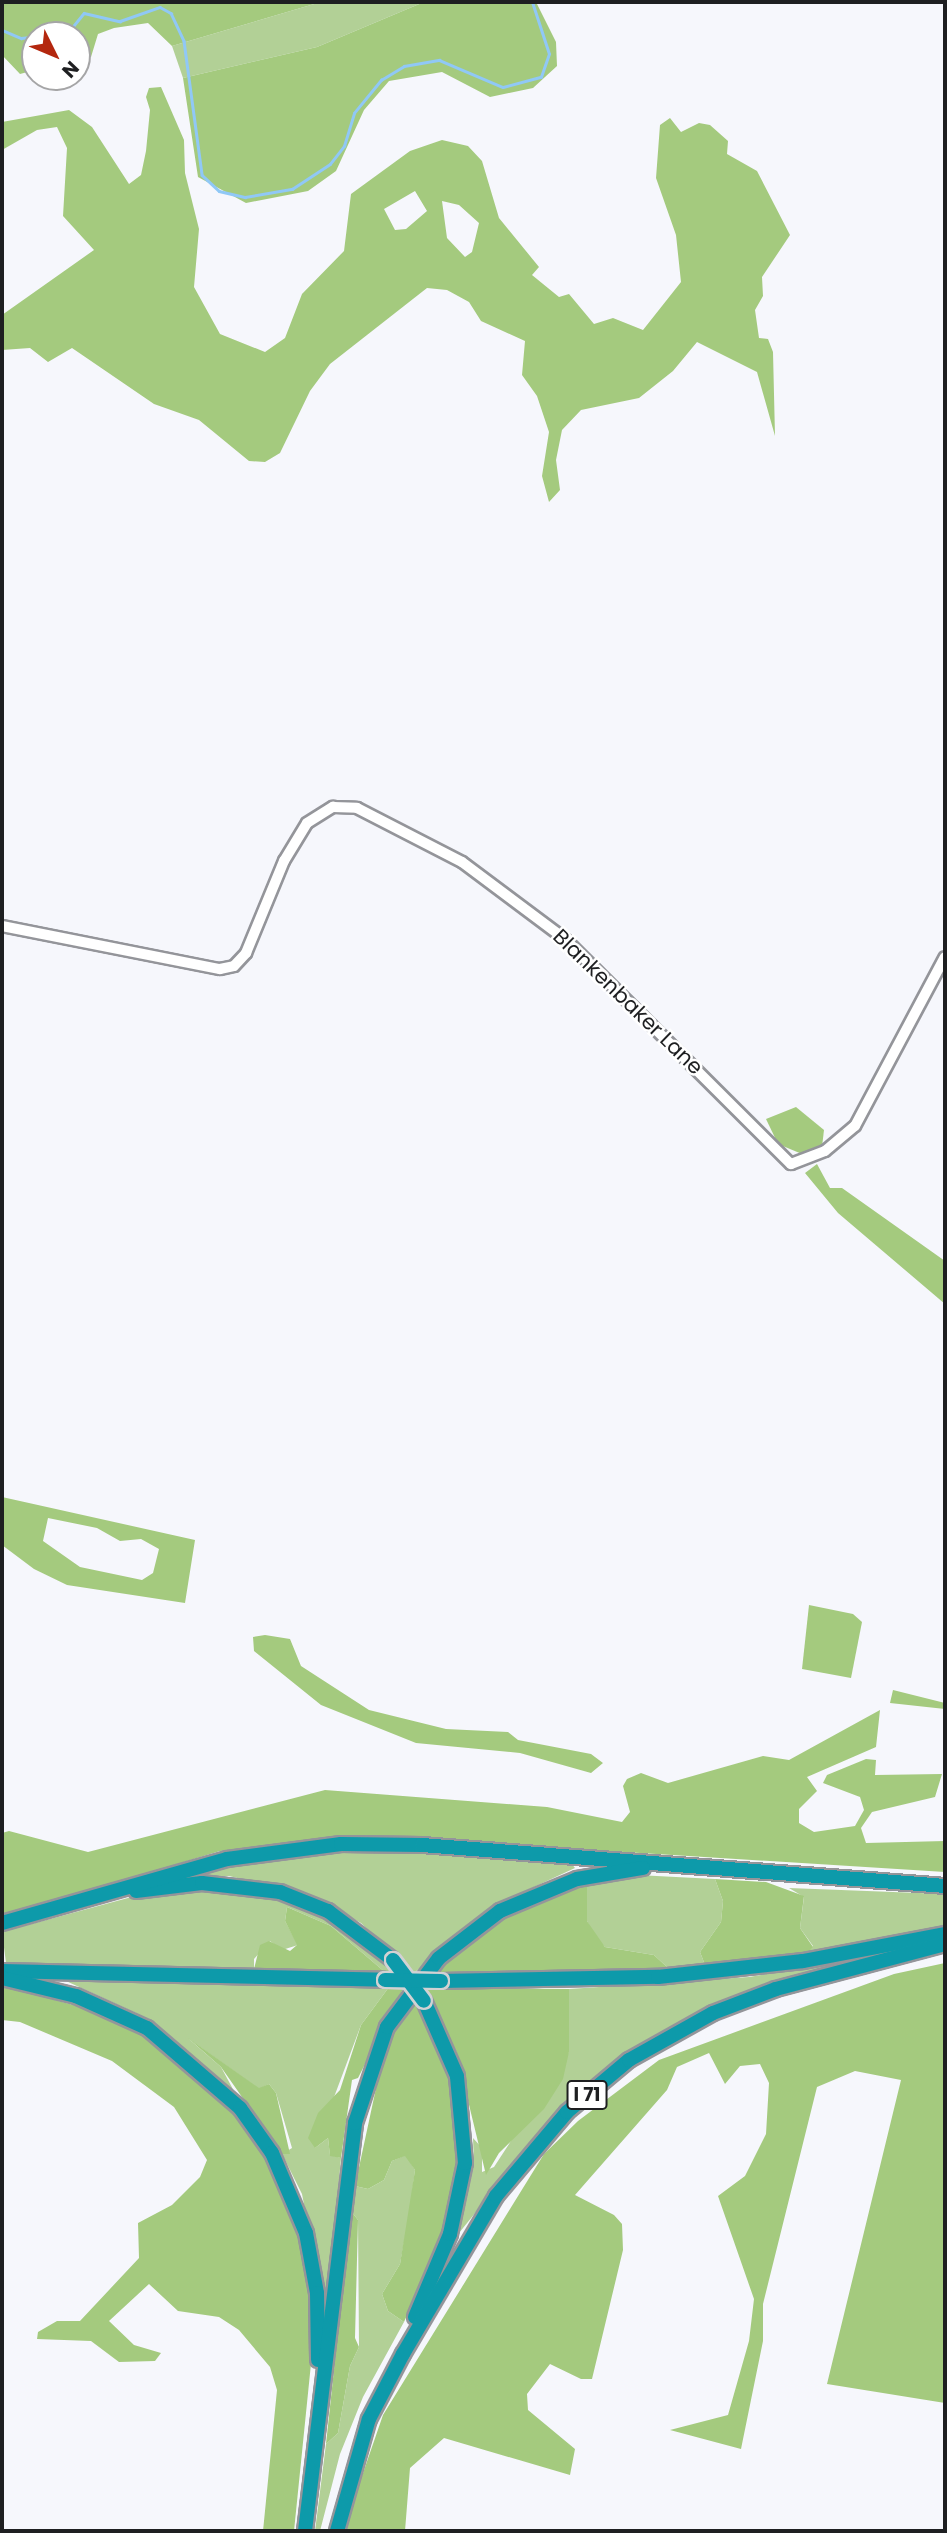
<!DOCTYPE html>
<style>
body{margin:0}
#map{position:relative;width:947px;height:2533px;overflow:hidden;background:#f6f7fc;font-family:Poppins,sans-serif}
div>[style]{position:absolute}
[style*='--x']{left:calc(var(--x)*1px);top:calc(var(--y)*1px);width:calc(var(--w)*1px);rotate:calc(var(--a)*1deg)}
.green>*{inset:0;background:#b2d096}
.forest>*{inset:0;background:#a4ca7e}
.stream>*{height:2.5px;margin:-1.25px;padding:0 1.25px;transform-origin:1.25px;border-radius:1.25px;background:#90c8f6}
.roads{filter:drop-shadow(2px 0 #94959a) drop-shadow(-2px 0 #94959a) drop-shadow(0 2px #94959a) drop-shadow(0 -2px #94959a)}
.minor>*{height:10px;margin:-5px;padding:0 5px;transform-origin:5px;border-radius:5px;background:#fff}
.highway>*{height:14px;margin:-7px;padding:0 7px;transform-origin:7px;border-radius:7px;background:#0d9aaa}
.bridges{filter:drop-shadow(2px 0 #d2d2d3) drop-shadow(-2px 0 #d2d2d3) drop-shadow(0 2px #d2d2d3) drop-shadow(0 -2px #d2d2d3)}
.highway-bridge>*{height:14px;margin:-7px;padding:0 7px;transform-origin:7px;border-radius:7px;background:#0d9aaa}
span{translate:-50% -50%;white-space:nowrap;text-align:center;line-height:1.15;-webkit-text-stroke:5px #fff;paint-order:stroke}
.shield-label span{padding:2px 5px;background:#fff;border:2px solid;border-radius:5px;-webkit-text-stroke-width:0}
.shield-label{font-size:19px;color:#1e1f21;font-weight:700}
.street-label{font-size:21px;color:#1e1f21}
.frame{position:absolute;inset:0;border:4px solid #1e1f21;pointer-events:none}
.north{position:absolute;left:21px;top:21px;width:70px;height:70px;box-sizing:border-box;background:#fff;border:2px solid #a5a5a6;border-radius:50%;rotate:133deg;font-size:19px;font-weight:700;line-height:28px;text-align:center;color:#1e1f21}
.north::after{content:'';display:block;margin:auto;width:24px;height:32px;background:#b4270e;clip-path:polygon(50% 0,100% 100%,50% 72%,0 100%)}
</style>
<div id="map">
<div class="green">
<i style="clip-path:polygon(321px 2px,424px 2px,317px 47px,183px 78px,172px 46px)"></i>
<i style="clip-path:polygon(378px 1849px,571px 1863px,575px 1868px,493px 1906px,414px 1973px,361px 1923px,310px 1895px,229px 1876px,183px 1878px,228px 1864px)"></i>
<i style="clip-path:polygon(637px 1875px,715px 1879px,723px 1901px,721px 1922px,700px 1952px,705px 1965px,668px 1968px,654px 1955px,605px 1947px,594px 1935px,587px 1921px,587px 1884px)"></i>
<i style="clip-path:polygon(219px 1887px,261px 1892px,335px 1920px,395px 1973px,386px 1973px,331px 1926px,287px 1907px,285px 1921px,298px 1945px,282px 1950px,270px 1941px,254px 1959px,254px 1969px,6px 1963px,2px 1932px,139px 1895px)"></i>
<i style="clip-path:polygon(789px 1888px,945px 1894px,945px 1927px,809px 1952px,813px 1946px,800px 1928px,804px 1897px)"></i>
<i style="clip-path:polygon(865px 1958px,699px 2014px,634px 2049px,546px 2125px,459px 2233px,474px 2164px,473px 2138px,482px 2148px,482px 2172px,494px 2167px,569px 2052px,569px 1989px,749px 1977px)"></i>
<i style="clip-path:polygon(66px 1981px,389px 1987px,361px 2025px,315px 2148px,328px 2138px,330px 2155px,341px 2158px,328px 2301px,323px 2301px,302px 2194px,282px 2154px,292px 2148px,276px 2093px,269px 2084px,259px 2089px,189px 2039px,221px 2067px,234px 2091px,136px 2013px)"></i>
<i style="clip-path:polygon(406px 2155px,415px 2170px,410px 2210px,400px 2264px,382px 2294px,388px 2311px,404px 2322px,363px 2397px,340px 2454px,320px 2531px,315px 2531px,326px 2444px,338px 2433px,350px 2366px,359px 2347px,358px 2220px,351px 2211px,355px 2186px,368px 2189px,384px 2180px,392px 2161px)"></i>
</div>
<div class="forest">
<i style="clip-path:polygon(2px 2px,321px 2px,172px 46px,148px 23px,114px 28px,98px 34px,91px 57px,77px 61px,77px 35px,35px 35px,35px 70px,20px 74px,2px 55px)"></i>
<i style="clip-path:polygon(424px 2px,536px 2px,556px 42px,557px 66px,533px 88px,490px 97px,442px 72px,389px 81px,364px 110px,336px 171px,308px 191px,246px 203px,198px 177px,183px 78px,317px 47px)"></i>
<i style="clip-path:polygon(evenodd,161px 87px,184px 140px,185px 173px,199px 229px,194px 287px,220px 334px,265px 352px,285px 338px,302px 294px,344px 251px,351px 194px,410px 151px,442px 140px,468px 146px,482px 161px,499px 218px,539px 267px,532px 275px,559px 297px,569px 294px,594px 324px,613px 318px,643px 330px,681px 282px,676px 235px,656px 178px,660px 125px,670px 118px,681px 132px,699px 123px,710px 125px,728px 141px,727px 154px,757px 171px,790px 235px,762px 277px,763px 296px,755px 310px,759px 338px,768px 339px,773px 352px,775px 436px,757px 372px,697px 342px,673px 371px,639px 398px,581px 410px,562px 430px,556px 460px,560px 490px,549px 502px,542px 476px,549px 432px,537px 396px,522px 375px,525px 341px,481px 321px,469px 302px,447px 290px,427px 288px,330px 364px,310px 391px,280px 453px,265px 462px,249px 461px,199px 420px,154px 404px,72px 348px,48px 362px,30px 348px,2px 350px,2px 315px,94px 250px,63px 216px,67px 148px,57px 127px,37px 130px,2px 150px,2px 122px,69px 110px,92px 127px,129px 184px,141px 175px,146px 151px,150px 110px,146px 97px,149px 88px,161px 87px,415px 191px,427px 211px,406px 229px,395px 230px,384px 209px,415px 191px,161px 87px,442px 201px,459px 205px,479px 223px,472px 252px,465px 257px,447px 238px,442px 201px)"></i>
<i style="clip-path:polygon(796px 1107px,824px 1130px,822px 1147px,802px 1154px,778px 1144px,766px 1119px)"></i>
<i style="clip-path:polygon(817px 1164px,830px 1188px,842px 1188px,945px 1261px,945px 1304px,838px 1213px,805px 1173px)"></i>
<i style="clip-path:polygon(evenodd,2px 1497px,195px 1540px,185px 1603px,67px 1585px,34px 1569px,2px 1545px,2px 1497px,48px 1518px,97px 1528px,120px 1541px,141px 1539px,159px 1549px,153px 1573px,142px 1580px,80px 1567px,43px 1541px,48px 1518px)"></i>
<i style="clip-path:polygon(809px 1605px,853px 1614px,862px 1622px,851px 1678px,802px 1669px)"></i>
<i style="clip-path:polygon(265px 1635px,290px 1639px,301px 1666px,369px 1710px,446px 1729px,508px 1732px,518px 1740px,591px 1754px,603px 1763px,591px 1773px,520px 1753px,416px 1743px,321px 1705px,254px 1651px,253px 1637px)"></i>
<i style="clip-path:polygon(893px 1690px,945px 1703px,945px 1709px,890px 1703px)"></i>
<i style="clip-path:polygon(880px 1710px,876px 1747px,807px 1777px,817px 1791px,799px 1809px,799px 1823px,814px 1832px,855px 1826px,864px 1810px,860px 1797px,823px 1783px,827px 1775px,866px 1759px,876px 1760px,875px 1775px,942px 1774px,935px 1797px,872px 1812px,861px 1828px,866px 1843px,945px 1841px,945px 1872px,366px 1836px,220px 1851px,2px 1917px,2px 1833px,9px 1831px,88px 1852px,325px 1790px,547px 1807px,622px 1822px,630px 1812px,623px 1786px,627px 1779px,641px 1773px,668px 1783px,763px 1756px,789px 1760px)"></i>
<i style="clip-path:polygon(715px 1879px,766px 1882px,804px 1896px,800px 1928px,813px 1947px,809px 1952px,705px 1965px,700px 1952px,721px 1922px,723px 1901px)"></i>
<i style="clip-path:polygon(587px 1884px,587px 1921px,605px 1947px,654px 1955px,668px 1968px,432px 1974px,463px 1944px,514px 1909px)"></i>
<i style="clip-path:polygon(287px 1907px,331px 1926px,386px 1973px,254px 1969px,260px 1945px,269px 1941px,290px 1951px,297px 1945px,285px 1921px)"></i>
<i style="clip-path:polygon(945px 1963px,945px 2403px,827px 2384px,901px 2080px,855px 2071px,817px 2087px,763px 2304px,763px 2341px,741px 2449px,670px 2430px,728px 2415px,749px 2341px,754px 2299px,718px 2196px,745px 2176px,766px 2134px,769px 2083px,760px 2064px,740px 2066px,725px 2084px,709px 2053px,677px 2067px,667px 2090px,575px 2195px,614px 2215px,622px 2224px,623px 2250px,592px 2379px,581px 2379px,550px 2364px,527px 2394px,528px 2410px,575px 2449px,570px 2475px,444px 2438px,410px 2468px,405px 2531px,343px 2531px,383px 2415px,544px 2154px,578px 2121px,659px 2060px,894px 1974px)"></i>
<i style="clip-path:polygon(2px 1986px,96px 2011px,154px 2039px,200px 2074px,250px 2128px,296px 2217px,312px 2287px,313px 2344px,294px 2531px,263px 2531px,277px 2390px,270px 2367px,239px 2330px,219px 2317px,178px 2311px,149px 2284px,109px 2321px,134px 2345px,161px 2353px,155px 2361px,119px 2362px,91px 2341px,37px 2339px,38px 2332px,57px 2321px,80px 2321px,139px 2258px,138px 2223px,172px 2205px,200px 2177px,207px 2160px,174px 2107px,112px 2061px,20px 2022px,2px 2020px)"></i>
<i style="clip-path:polygon(389px 1987px,404px 1987px,358px 2078px,352px 2080px,341px 2158px,330px 2156px,328px 2138px,315px 2148px,308px 2138px,318px 2113px,340px 2090px,361px 2025px)"></i>
<i style="clip-path:polygon(424px 1988px,569px 1989px,569px 2052px,563px 2079px,544px 2109px,499px 2153px,486px 2175px,456px 2051px)"></i>
<i style="clip-path:polygon(415px 1998px,453px 2079px,461px 2146px,448px 2224px,404px 2322px,388px 2311px,382px 2294px,400px 2264px,415px 2170px,405px 2156px,392px 2161px,384px 2180px,368px 2189px,355px 2186px,378px 2079px,396px 2027px)"></i>
<i style="clip-path:polygon(188px 2038px,259px 2088px,269px 2084px,276px 2093px,290px 2154px,282px 2154px,221px 2067px)"></i>
<i style="clip-path:polygon(351px 2211px,358px 2220px,355px 2338px,359px 2347px,350px 2366px,338px 2433px,326px 2444px)"></i>
</div>
<div class="stream">
<i style="--x:2;--y:30;--w:21;--a:23"></i>
<i style="--x:21;--y:38;--w:28;--a:-6"></i>
<i style="--x:66;--y:35;--w:28;--a:-51"></i>
<i style="--x:84;--y:13;--w:37;--a:13"></i>
<i style="--x:120;--y:21;--w:42;--a:-19.3"></i>
<i style="--x:160;--y:7;--w:13;--a:29"></i>
<i style="--x:171;--y:13;--w:31;--a:65"></i>
<i style="--x:184;--y:41;--w:135;--a:82.3"></i>
<i style="--x:202;--y:175;--w:23;--a:43"></i>
<i style="--x:219;--y:191;--w:27;--a:13"></i>
<i style="--x:245;--y:197;--w:48;--a:-9.7"></i>
<i style="--x:292;--y:189;--w:45;--a:-33.3"></i>
<i style="--x:330;--y:164;--w:23;--a:-52"></i>
<i style="--x:344;--y:146;--w:34;--a:-73"></i>
<i style="--x:354;--y:113;--w:43;--a:-50.7"></i>
<i style="--x:381;--y:80;--w:27;--a:-31"></i>
<i style="--x:404;--y:66;--w:36;--a:-10"></i>
<i style="--x:439;--y:60;--w:69;--a:22.9"></i>
<i style="--x:503;--y:87;--w:39;--a:-15"></i>
<i style="--x:541;--y:77;--w:24;--a:-71"></i>
<i style="--x:549;--y:54;--w:55;--a:-108.1"></i>
</div>
<div class="roads">
<div class="minor">
<i style="--x:2;--y:926;--w:222;--a:11.2"></i>
<i style="--x:220;--y:969;--w:14;--a:-12"></i>
<i style="--x:234;--y:966;--w:18;--a:-47"></i>
<i style="--x:246;--y:953;--w:100;--a:-67.6"></i>
<i style="--x:284;--y:861;--w:44;--a:-58.8"></i>
<i style="--x:307;--y:823;--w:31;--a:-32"></i>
<i style="--x:333;--y:807;--w:24;--a:2"></i>
<i style="--x:357;--y:808;--w:118;--a:27.2"></i>
<i style="--x:462;--y:862;--w:129;--a:36.8"></i>
<i style="--x:565;--y:939;--w:319;--a:44.9"></i>
<i style="--x:791;--y:1164;--w:36;--a:-21"></i>
<i style="--x:825;--y:1151;--w:39;--a:-40"></i>
<i style="--x:855;--y:1126;--w:191;--a:-62"></i>
</div>
<div class="highway">
<i style="--x:136;--y:1891;--w:66;--a:-6.9"></i>
<i style="--x:202;--y:1883;--w:79;--a:6.6"></i>
<i style="--x:280;--y:1892;--w:52;--a:21.6"></i>
<i style="--x:328;--y:1911;--w:81;--a:37"></i>
<i style="--x:2;--y:1923;--w:234;--a:-15.9"></i>
<i style="--x:227;--y:1859;--w:115;--a:-7.5"></i>
<i style="--x:341;--y:1844;--w:81;--a:0.7"></i>
<i style="--x:422;--y:1845;--w:525;--a:4.48"></i>
<i style="--x:2;--y:1971;--w:383;--a:1.3"></i>
<i style="--x:2;--y:1978;--w:76;--a:13.7"></i>
<i style="--x:76;--y:1996;--w:78;--a:24.3"></i>
<i style="--x:147;--y:2028;--w:123;--a:40.7"></i>
<i style="--x:240;--y:2108;--w:55;--a:54.6"></i>
<i style="--x:272;--y:2153;--w:87;--a:67"></i>
<i style="--x:306;--y:2233;--w:61;--a:79.6"></i>
<i style="--x:317;--y:2293;--w:67;--a:89.1"></i>
<i style="--x:441;--y:1981;--w:217;--a:-1.1"></i>
<i style="--x:658;--y:1977;--w:146;--a:-6.3"></i>
<i style="--x:803;--y:1961;--w:145;--a:-10.8"></i>
<i style="--x:415;--y:2317;--w:90;--a:-67.1"></i>
<i style="--x:450;--y:2234;--w:73;--a:-78.1"></i>
<i style="--x:465;--y:2163;--w:87;--a:-95.3"></i>
<i style="--x:457;--y:2076;--w:82;--a:-113.7"></i>
<i style="--x:305;--y:2531;--w:411;--a:-83"></i>
<i style="--x:355;--y:2123;--w:101;--a:-71.6"></i>
<i style="--x:387;--y:2027;--w:86;--a:-53"></i>
<i style="--x:439;--y:1958;--w:77;--a:-37.6"></i>
<i style="--x:500;--y:1911;--w:83;--a:-22.6"></i>
<i style="--x:577;--y:1879;--w:67;--a:-9.5"></i>
<i style="--x:337;--y:2531;--w:116;--a:-74.1"></i>
<i style="--x:369;--y:2419;--w:73;--a:-62.4"></i>
<i style="--x:403;--y:2354;--w:183;--a:-59.5"></i>
<i style="--x:496;--y:2196;--w:110;--a:-49.8"></i>
<i style="--x:567;--y:2112;--w:81;--a:-40"></i>
<i style="--x:629;--y:2060;--w:96;--a:-29.2"></i>
<i style="--x:713;--y:2013;--w:67;--a:-20.9"></i>
<i style="--x:776;--y:1989;--w:175;--a:-14.9"></i>
</div>
</div>
<div class="bridges">
<div class="highway-bridge">
<i style="--x:393;--y:1960;--w:51;--a:52.9"></i>
<i style="--x:385;--y:1980;--w:56;--a:1"></i>
</div>
</div>
<div class="shield-label">
<span style="left:587px;top:2095px">I 71</span>
</div>
<div class="street-label">
<span style="left:628px;top:1002px;rotate:44deg">Blankenbaker Lane</span>
</div>
<div class="frame"></div>
<div class="north">N</div>
</div>
